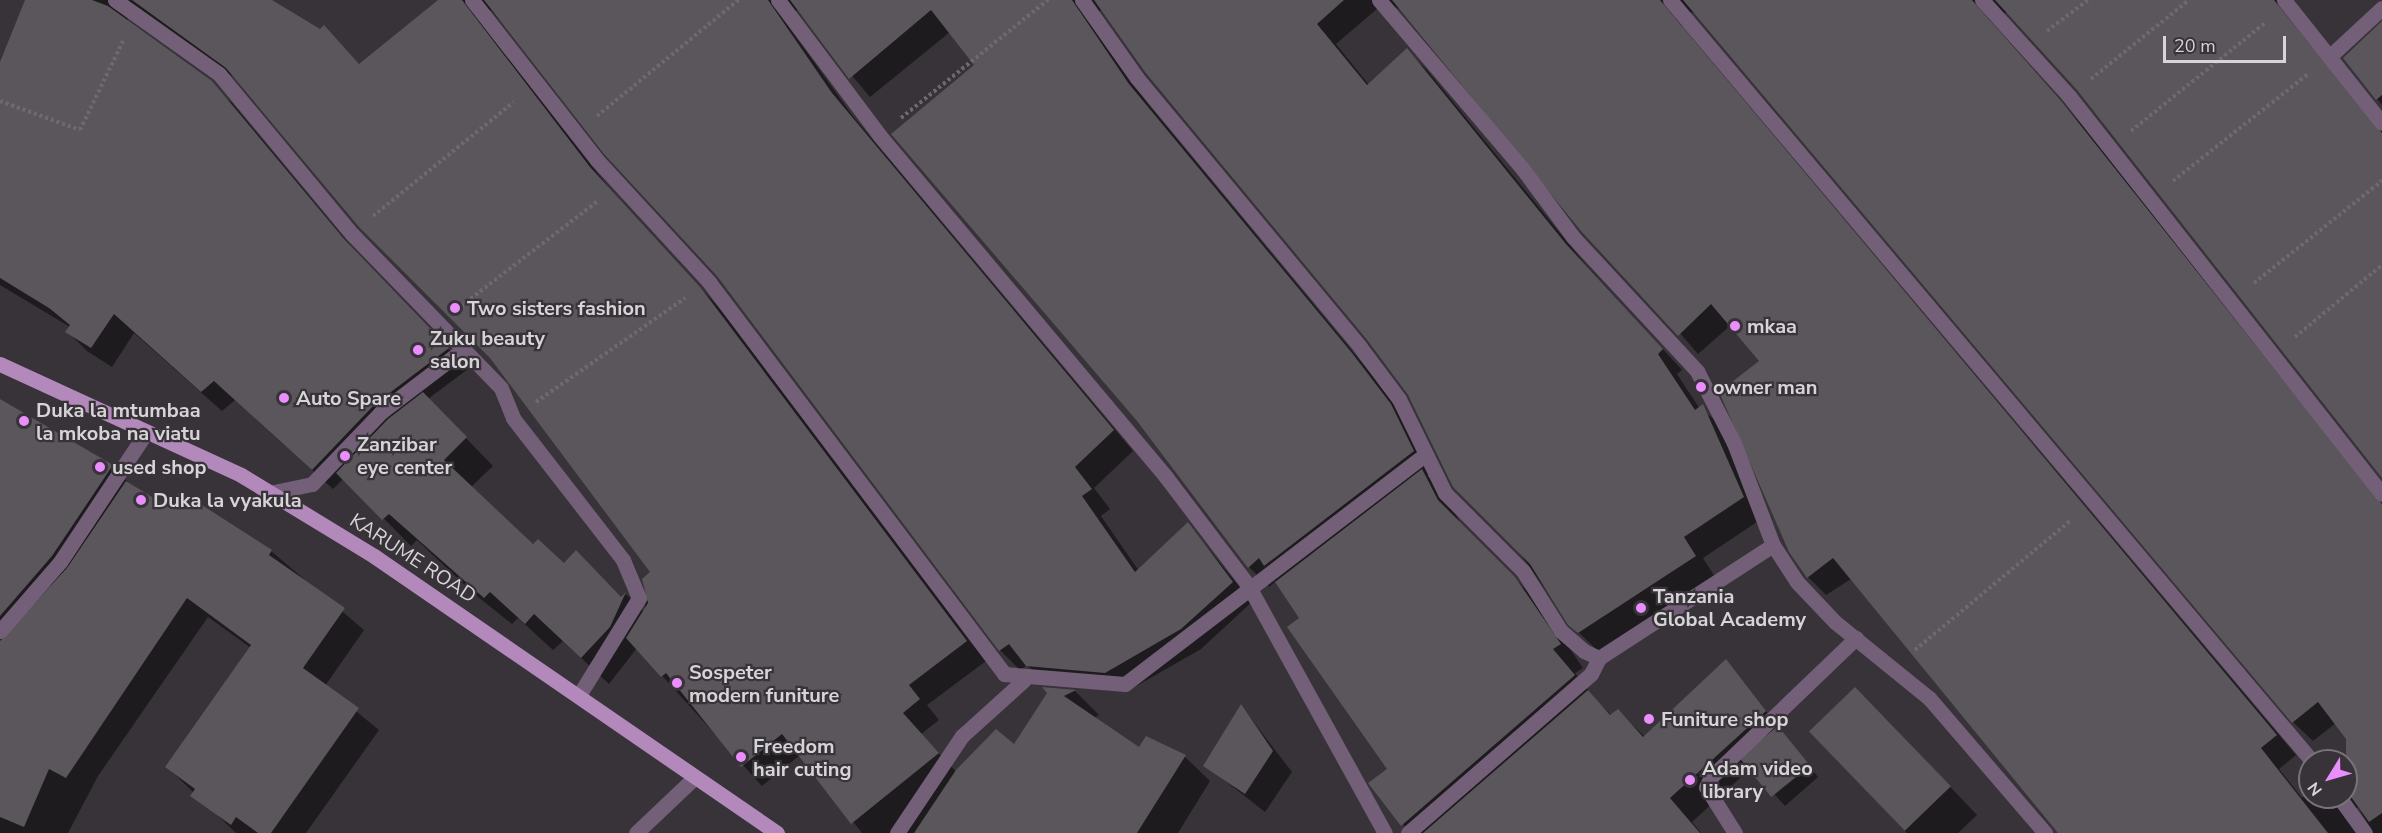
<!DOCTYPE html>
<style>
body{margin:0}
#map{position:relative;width:2382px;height:833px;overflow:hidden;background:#373338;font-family:"Nunito Sans",sans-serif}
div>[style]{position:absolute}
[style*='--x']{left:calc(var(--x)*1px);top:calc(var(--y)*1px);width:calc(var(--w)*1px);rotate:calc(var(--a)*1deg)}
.shadow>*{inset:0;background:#0007}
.building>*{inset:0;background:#5a565b;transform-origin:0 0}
.path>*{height:4px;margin-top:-2px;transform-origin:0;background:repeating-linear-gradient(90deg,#6d696d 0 3px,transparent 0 6px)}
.lane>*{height:15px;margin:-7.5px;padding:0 7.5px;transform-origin:7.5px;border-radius:7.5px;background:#745f79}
.street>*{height:15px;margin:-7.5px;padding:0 7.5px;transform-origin:7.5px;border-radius:7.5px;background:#745f79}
.primary>*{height:15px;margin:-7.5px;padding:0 7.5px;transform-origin:7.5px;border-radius:7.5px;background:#b388bb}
.dots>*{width:16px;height:16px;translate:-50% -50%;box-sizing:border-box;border:3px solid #373338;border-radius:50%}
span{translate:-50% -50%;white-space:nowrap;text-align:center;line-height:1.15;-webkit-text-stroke:4.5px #373338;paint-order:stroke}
.poi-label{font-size:20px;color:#d7d4d7;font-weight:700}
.left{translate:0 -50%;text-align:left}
.street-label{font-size:20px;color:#d7d4d7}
.north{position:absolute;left:2298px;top:749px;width:60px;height:60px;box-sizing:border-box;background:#373338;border:2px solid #777378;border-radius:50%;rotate:233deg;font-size:16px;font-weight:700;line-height:24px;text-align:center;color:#d7d4d7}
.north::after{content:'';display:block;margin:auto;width:21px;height:27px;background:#ea8dfd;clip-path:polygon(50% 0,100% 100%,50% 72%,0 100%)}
.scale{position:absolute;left:2163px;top:36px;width:123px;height:27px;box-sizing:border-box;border:3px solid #d7d4d7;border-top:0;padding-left:8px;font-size:18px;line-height:21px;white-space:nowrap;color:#d7d4d7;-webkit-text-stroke:4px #373338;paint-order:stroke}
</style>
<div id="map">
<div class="shadow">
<i style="clip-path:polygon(evenodd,26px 0,269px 0,337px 83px,440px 0,2276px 0,2382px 131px,2382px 476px,2077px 89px,2009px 13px,1994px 13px,1994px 28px,2081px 124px,2382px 503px,2382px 833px,2373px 833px,2358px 807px,2350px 813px,2357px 833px,2062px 833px,1851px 579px,1826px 595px,1806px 575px,1779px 529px,1721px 393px,1761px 361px,1731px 325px,1698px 354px,1403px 11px,1385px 2px,1336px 44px,1369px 85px,1407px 51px,1427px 70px,1586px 265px,1682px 370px,1677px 374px,1700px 409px,1723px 426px,1763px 518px,1703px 558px,1715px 577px,1599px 652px,1570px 624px,1369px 340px,1101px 10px,1092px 17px,1093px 27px,1149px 105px,1372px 375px,1410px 426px,1433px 472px,1427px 476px,1446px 494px,1461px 525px,1538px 602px,1583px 668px,1575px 673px,1596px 700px,1612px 716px,1618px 711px,1645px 737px,1726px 661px,1818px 777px,1785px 806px,1751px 768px,1692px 822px,1701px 833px,1410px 833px,1371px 783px,1389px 769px,1301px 618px,1276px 581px,1269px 587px,1249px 567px,1138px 420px,976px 65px,950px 32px,870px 97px,797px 10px,788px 17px,789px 27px,852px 115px,1133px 451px,1094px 488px,1110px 509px,1101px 516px,1139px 571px,1188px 524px,1252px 602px,1201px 649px,1126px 692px,1048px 685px,1027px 665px,1020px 670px,1000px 650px,718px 275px,491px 10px,482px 17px,484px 27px,609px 188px,721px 310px,986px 661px,927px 705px,939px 720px,921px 734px,959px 775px,1014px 746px,1049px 693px,1045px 689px,1075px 691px,1099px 715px,1094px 718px,1139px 749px,1146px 738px,1185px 757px,1210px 781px,1178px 833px,862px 833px,800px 755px,762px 786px,637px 648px,609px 684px,563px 641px,553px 650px,518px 618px,512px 624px,472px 592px,417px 540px,411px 546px,344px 478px,333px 489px,235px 400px,222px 411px,134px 333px,112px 367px,87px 351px,67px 331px,70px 327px,0 285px,0 70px,26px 0,130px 11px,142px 12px,238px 80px,492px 357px,652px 572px,644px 612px,626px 594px,622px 598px,533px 546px,471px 487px,493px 466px,428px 399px,468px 369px,364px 262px,232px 103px,127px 21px,130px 11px,26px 0,1684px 11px,1695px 13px,2293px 722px,2313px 741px,2336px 723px,2359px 754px,2346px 765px,2346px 797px,2310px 797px,2310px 792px,2302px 798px,2279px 769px,2296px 755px,1682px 28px,1684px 11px)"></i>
<i style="clip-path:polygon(2382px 23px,2382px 105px,2345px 58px)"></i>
<i style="clip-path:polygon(0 403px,112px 466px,133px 487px,171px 510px,271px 551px,364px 630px,325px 686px,379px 730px,306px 833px,236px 833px,167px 767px,251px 648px,208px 617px,98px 776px,68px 833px,0 833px)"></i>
<i style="clip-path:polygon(1242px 707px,1292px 772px,1265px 812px,1205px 765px)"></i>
<i style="clip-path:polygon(1883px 716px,1977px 815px,1958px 833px,1907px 833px,1811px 731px)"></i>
</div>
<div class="building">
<i style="clip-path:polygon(25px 0,92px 0,108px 6px,212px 81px,345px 240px,449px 348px,375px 404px,312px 470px,214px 381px,201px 392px,114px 314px,91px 348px,65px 332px,70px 325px,49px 308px,0 278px,0 62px)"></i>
<i style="clip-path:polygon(132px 0,272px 0,320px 29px,324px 25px,359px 64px,438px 0,462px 0,590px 167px,701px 288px,967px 641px,909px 685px,920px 699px,903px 713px,939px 753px,851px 824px,782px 734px,741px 767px,666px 673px,661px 677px,626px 638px,648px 603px,642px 579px,650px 572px,490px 358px,359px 227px,226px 68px)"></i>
<i style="clip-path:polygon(484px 0,768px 0,832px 93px,1114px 430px,1075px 467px,1092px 489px,1082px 496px,1135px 572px,1188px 522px,1233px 582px,1181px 629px,1105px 673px,1026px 666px,1009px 644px,999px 651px,717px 276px,604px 154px)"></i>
<i style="clip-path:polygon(790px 0,1072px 0,1129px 84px,1352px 353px,1391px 404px,1414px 451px,1264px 566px,1259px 558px,1248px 568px,1137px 421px,891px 134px,974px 65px,931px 10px,849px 79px)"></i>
<i style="clip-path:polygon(1094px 0,1344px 0,1317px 24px,1367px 85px,1407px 48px,1566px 244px,1663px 349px,1658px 354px,1695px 410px,1703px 404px,1744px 497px,1684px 537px,1696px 556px,1578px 633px,1568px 625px,1530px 564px,1453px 487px,1408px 395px,1368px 341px,1145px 72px)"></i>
<i style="clip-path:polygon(1392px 0,1660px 0,2277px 735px,2261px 748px,2328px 833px,2058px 833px,1833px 558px,1807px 578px,1789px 552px,1719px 392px,1759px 361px,1711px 304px,1678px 336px,1581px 231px)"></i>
<i style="clip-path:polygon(1683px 0,1972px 0,2062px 102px,2382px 504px,2382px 813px,2369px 822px,2346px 790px,2346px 739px,2318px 702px,2292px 723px)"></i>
<i style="clip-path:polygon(1995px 0,2274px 0,2382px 133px,2382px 478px,2077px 90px)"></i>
<i style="clip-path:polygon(2382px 21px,2382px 95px,2376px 100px,2343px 58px)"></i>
<i style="clip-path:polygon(423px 392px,467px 437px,444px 460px,533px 544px,538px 539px,564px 563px,576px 550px,621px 597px,626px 592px,610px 627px,581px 658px,534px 614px,525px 624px,490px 592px,484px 598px,389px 514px,382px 520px,336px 473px,388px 419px)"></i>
<i style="clip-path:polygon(0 399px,113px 465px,52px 556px,0 616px)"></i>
<i style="clip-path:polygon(1422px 469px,1438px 500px,1515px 577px,1561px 644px,1553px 649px,1575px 675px,1401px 826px,1368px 783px,1387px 769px,1287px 627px,1299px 618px,1275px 582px)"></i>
<i style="clip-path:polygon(126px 481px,170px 508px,180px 491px,272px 550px,269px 555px,345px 608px,303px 668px,359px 708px,271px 833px,258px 833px,236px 817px,231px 825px,190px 796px,195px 789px,165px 767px,251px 645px,187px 598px,66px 778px,49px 769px,24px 827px,0 817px,0 641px,67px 568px)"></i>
<i style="clip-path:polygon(1726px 659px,1766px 711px,1670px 798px,1700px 833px,1423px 833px,1588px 690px,1610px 715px,1618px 709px,1643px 737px)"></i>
<i style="clip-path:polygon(1042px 687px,1076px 690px,1064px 696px,1139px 747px,1146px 736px,1186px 755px,1137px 833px,914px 833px,956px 770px,996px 729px,1014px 744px,1047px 693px)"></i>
<i style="left:1855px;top:687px;width:138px;height:64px;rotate:46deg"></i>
<i style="clip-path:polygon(1241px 704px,1273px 751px,1245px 794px,1203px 766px)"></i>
<i style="left:1778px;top:726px;width:51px;height:50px;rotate:51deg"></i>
</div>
<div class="path">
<i style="--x:2047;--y:31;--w:51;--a:-37.1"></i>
<i style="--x:2091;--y:79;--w:126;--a:-38.9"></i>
<i style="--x:0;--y:101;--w:85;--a:19.9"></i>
<i style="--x:80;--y:130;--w:99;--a:-64.2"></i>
<i style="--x:597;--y:116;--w:183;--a:-39.4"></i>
<i style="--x:901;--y:118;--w:189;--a:-38.8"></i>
<i style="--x:2131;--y:131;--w:172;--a:-38.9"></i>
<i style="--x:2173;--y:181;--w:172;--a:-38.4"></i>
<i style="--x:373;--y:216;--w:181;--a:-39"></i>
<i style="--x:2254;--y:283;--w:164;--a:-38.6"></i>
<i style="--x:461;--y:306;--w:173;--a:-37.5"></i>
<i style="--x:2295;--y:337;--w:113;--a:-39.6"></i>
<i style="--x:536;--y:402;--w:182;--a:-34.9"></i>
<i style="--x:1915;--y:650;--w:204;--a:-39.8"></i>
</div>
<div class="lane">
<i style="--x:636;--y:833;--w:81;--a:-43.5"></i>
</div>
<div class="street">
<i style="--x:115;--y:0;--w:128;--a:35.4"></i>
<i style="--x:219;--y:74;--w:208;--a:50.3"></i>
<i style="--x:352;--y:234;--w:214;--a:45.9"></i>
<i style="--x:501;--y:388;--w:32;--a:68"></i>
<i style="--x:513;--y:418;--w:180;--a:52.2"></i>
<i style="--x:623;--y:560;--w:41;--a:67.2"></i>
<i style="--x:639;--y:598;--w:114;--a:121.7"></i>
<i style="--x:472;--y:0;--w:203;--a:52"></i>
<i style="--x:597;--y:160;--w:166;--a:47.4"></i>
<i style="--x:709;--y:282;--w:491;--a:53"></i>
<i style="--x:1004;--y:674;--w:121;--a:4.7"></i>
<i style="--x:1125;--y:684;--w:377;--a:-37.4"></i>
<i style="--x:778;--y:0;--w:170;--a:53.1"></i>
<i style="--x:880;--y:136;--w:445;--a:50"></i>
<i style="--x:1166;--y:477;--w:136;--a:52.8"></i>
<i style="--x:1248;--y:585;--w:283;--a:61.1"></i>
<i style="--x:1082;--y:0;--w:95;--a:54.8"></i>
<i style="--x:1137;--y:78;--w:349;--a:50.3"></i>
<i style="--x:1360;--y:347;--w:65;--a:53.1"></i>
<i style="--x:1399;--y:399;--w:105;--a:63.9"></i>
<i style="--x:1445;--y:493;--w:110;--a:45"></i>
<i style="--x:1523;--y:571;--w:71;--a:57.7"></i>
<i style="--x:1561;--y:631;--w:30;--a:41"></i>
<i style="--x:1584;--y:651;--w:17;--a:25"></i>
<i style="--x:1599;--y:658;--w:207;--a:-33"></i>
<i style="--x:1379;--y:0;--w:221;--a:49.6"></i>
<i style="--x:1522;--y:168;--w:86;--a:53.5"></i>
<i style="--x:1573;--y:237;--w:183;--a:47.2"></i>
<i style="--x:1697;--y:371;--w:81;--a:62.8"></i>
<i style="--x:1734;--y:443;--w:109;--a:69.1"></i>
<i style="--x:1773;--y:545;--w:44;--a:57"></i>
<i style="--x:1797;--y:582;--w:55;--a:46.5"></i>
<i style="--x:1835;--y:622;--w:121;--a:39"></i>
<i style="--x:1929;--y:698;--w:178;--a:49.3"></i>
<i style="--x:1670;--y:0;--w:996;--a:49.85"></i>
<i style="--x:1982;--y:0;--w:130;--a:47.8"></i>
<i style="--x:2069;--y:96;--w:506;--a:51.82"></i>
<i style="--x:2284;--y:0;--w:157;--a:51.5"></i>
<i style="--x:2329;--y:57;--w:72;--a:-42.8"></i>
<i style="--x:269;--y:493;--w:44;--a:-11.8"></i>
<i style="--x:312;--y:484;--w:100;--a:-46.2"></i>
<i style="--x:381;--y:412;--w:101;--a:-37.3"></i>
<i style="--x:0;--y:631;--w:91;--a:-49"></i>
<i style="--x:60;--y:562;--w:154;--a:-56.4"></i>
<i style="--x:2339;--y:797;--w:44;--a:54.2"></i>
<i style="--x:897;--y:833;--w:117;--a:-56.2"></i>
<i style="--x:962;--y:736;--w:84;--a:-42.1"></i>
<i style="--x:1408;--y:833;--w:242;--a:-41"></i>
<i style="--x:1591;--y:674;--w:18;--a:-63"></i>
<i style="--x:1735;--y:833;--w:54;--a:-122.2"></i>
<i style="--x:1706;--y:787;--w:11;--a:-63"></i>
<i style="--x:1711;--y:777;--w:201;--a:-43.8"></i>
</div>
<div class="primary">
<i style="--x:0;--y:364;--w:265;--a:24.7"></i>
<i style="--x:241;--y:475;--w:156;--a:31.3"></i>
<i style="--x:374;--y:556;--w:489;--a:34.5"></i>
</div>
<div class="dots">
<i style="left:455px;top:308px;background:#ea8dfd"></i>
<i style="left:1735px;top:326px;background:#ea8dfd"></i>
<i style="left:418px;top:350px;background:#ea8dfd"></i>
<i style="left:1701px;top:387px;background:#ea8dfd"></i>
<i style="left:284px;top:398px;background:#ea8dfd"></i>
<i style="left:24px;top:421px;background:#ea8dfd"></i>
<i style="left:345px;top:456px;background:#ea8dfd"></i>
<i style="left:100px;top:467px;background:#ea8dfd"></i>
<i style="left:141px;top:500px;background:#ea8dfd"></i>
<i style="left:1641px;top:608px;background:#ea8dfd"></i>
<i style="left:677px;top:683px;background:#ea8dfd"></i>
<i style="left:1649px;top:719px;background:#ea8dfd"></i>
<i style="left:741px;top:757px;background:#ea8dfd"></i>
<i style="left:1690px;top:780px;background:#ea8dfd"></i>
</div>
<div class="poi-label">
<span class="left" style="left:467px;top:308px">Two sisters fashion</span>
<span class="left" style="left:1747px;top:326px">mkaa</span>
<span class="left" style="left:430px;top:350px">Zuku beauty<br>salon</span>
<span class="left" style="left:1713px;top:387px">owner man</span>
<span class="left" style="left:296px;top:398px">Auto Spare</span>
<span class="left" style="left:36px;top:422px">Duka la mtumbaa<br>la mkoba na viatu</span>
<span class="left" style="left:357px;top:456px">Zanzibar<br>eye center</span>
<span class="left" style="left:112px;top:467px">used shop</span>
<span class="left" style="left:153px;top:500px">Duka la vyakula</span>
<span class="left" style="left:1653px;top:608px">Tanzania<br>Global Academy</span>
<span class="left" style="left:689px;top:684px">Sospeter<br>modern funiture</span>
<span class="left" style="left:1661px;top:719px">Funiture shop</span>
<span class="left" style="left:753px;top:758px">Freedom<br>hair cuting</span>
<span class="left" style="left:1702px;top:780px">Adam video<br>library</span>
</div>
<div class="street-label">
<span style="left:413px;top:558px;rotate:33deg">KARUME ROAD</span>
</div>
<div class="north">N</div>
<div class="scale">20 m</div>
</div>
